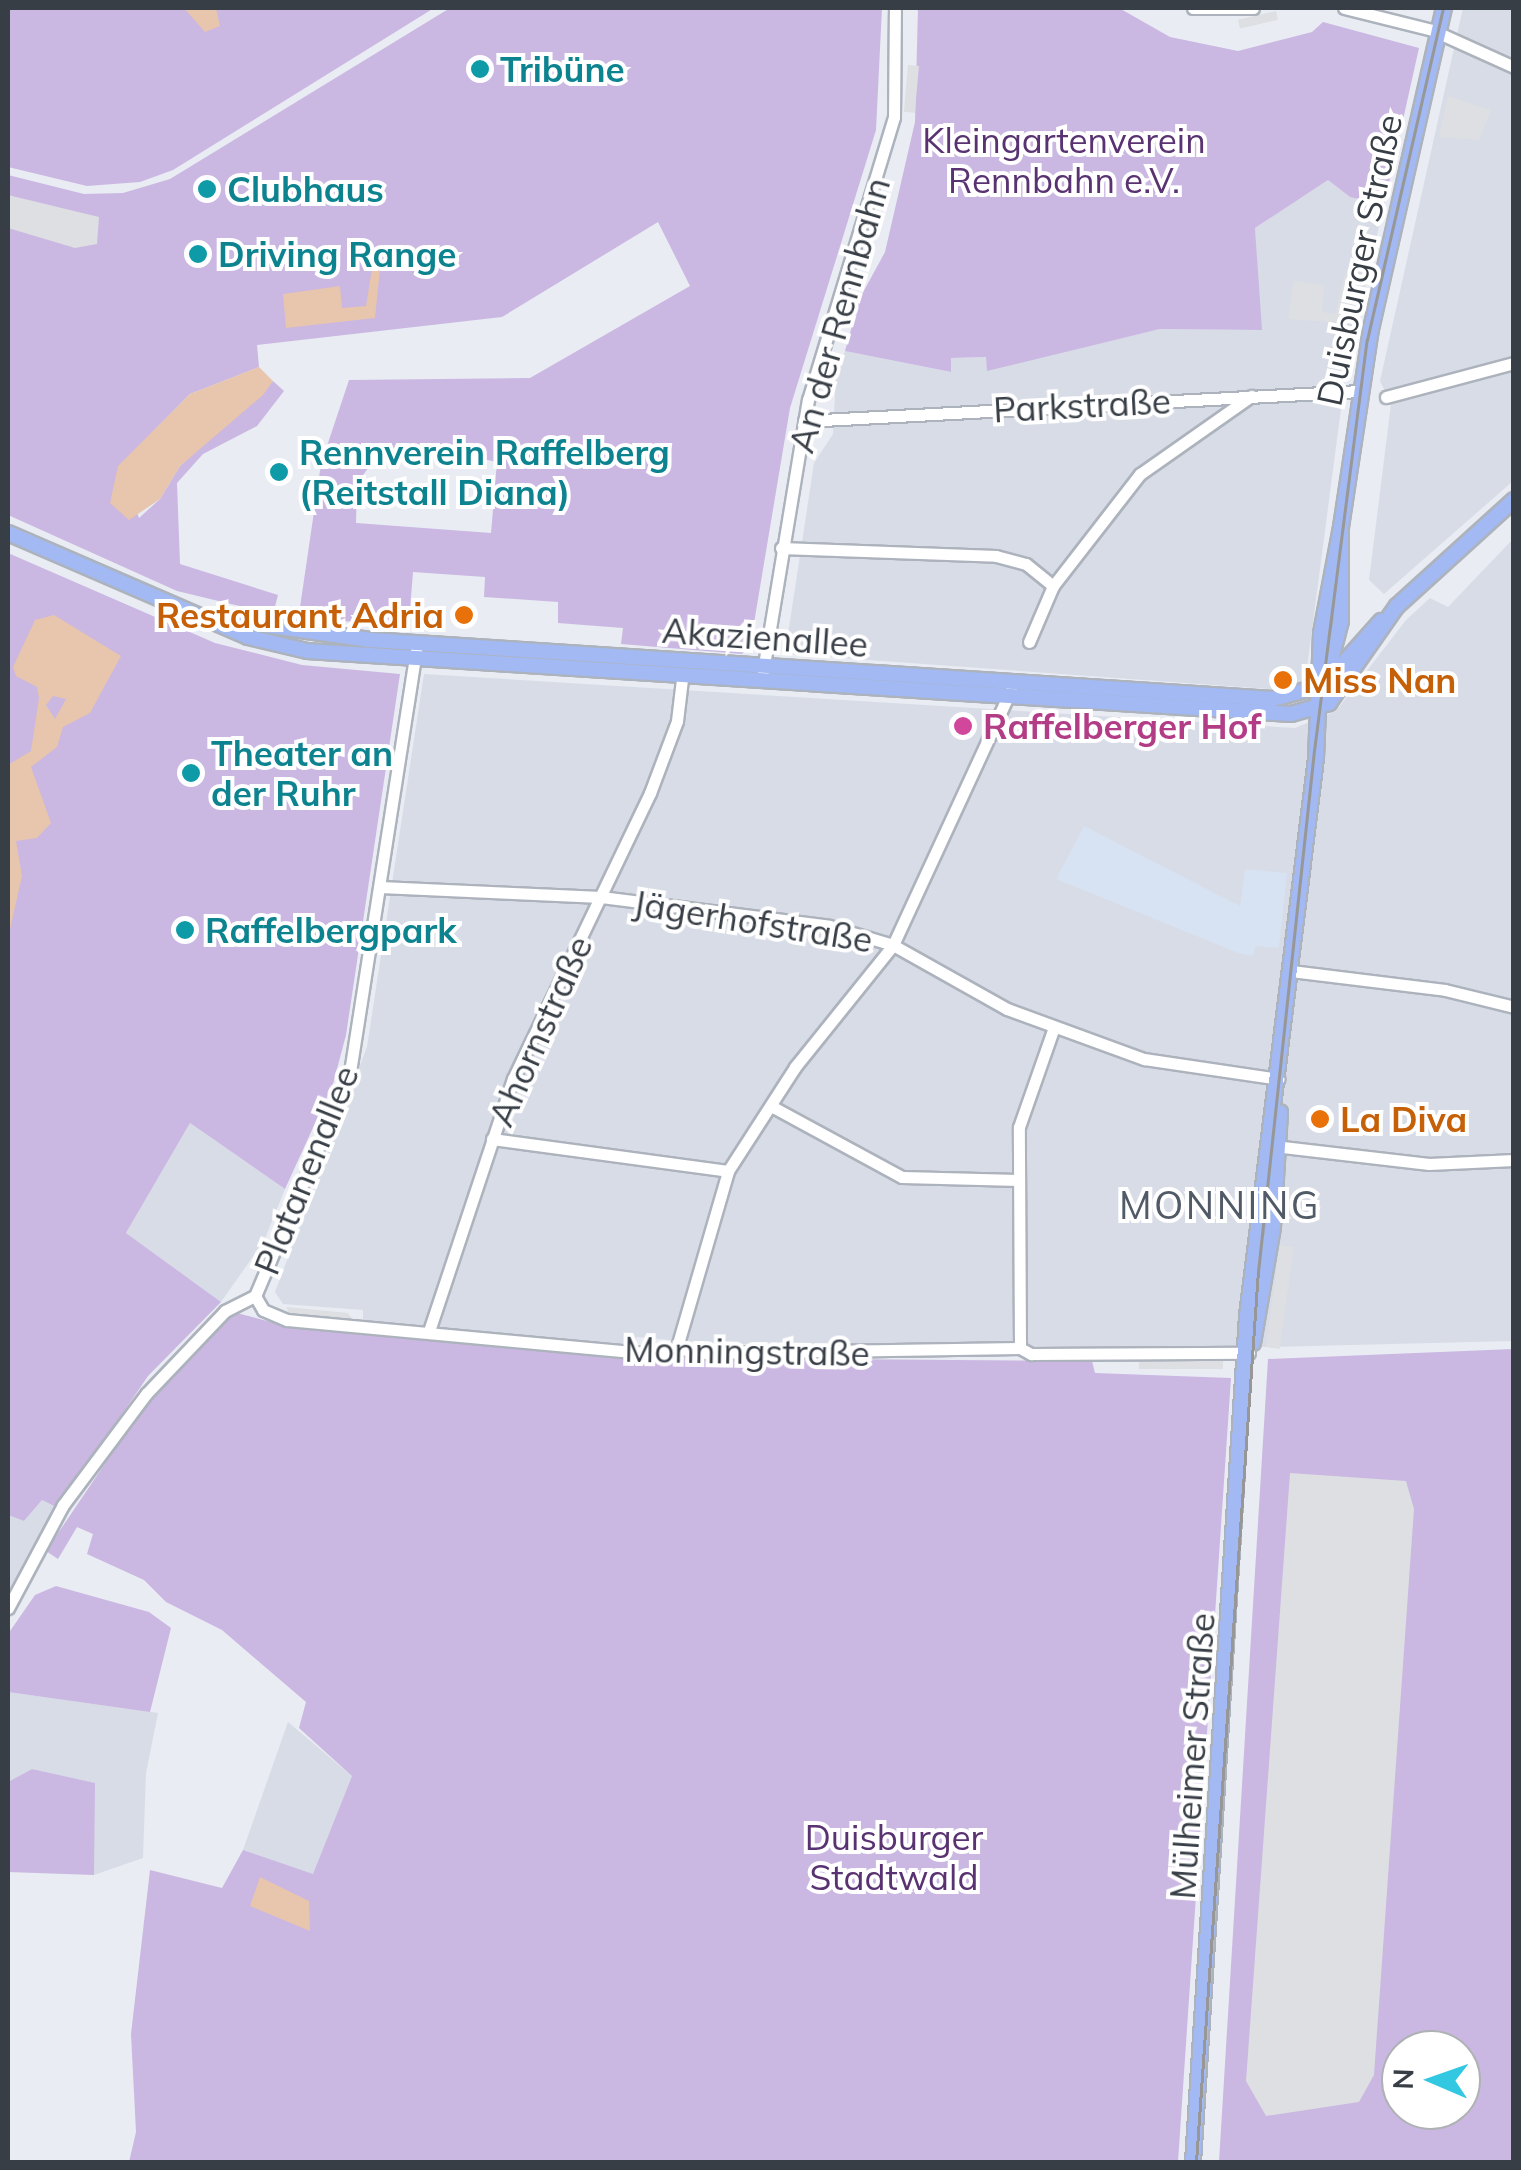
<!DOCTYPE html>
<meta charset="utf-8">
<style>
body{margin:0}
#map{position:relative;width:1521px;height:2170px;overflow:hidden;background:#e9ecf3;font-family:Mulish,sans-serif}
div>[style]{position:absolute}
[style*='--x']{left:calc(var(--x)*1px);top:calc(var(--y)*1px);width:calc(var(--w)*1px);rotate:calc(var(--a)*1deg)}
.residential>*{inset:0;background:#d8dce6}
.commercial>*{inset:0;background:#d7e2f2}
.green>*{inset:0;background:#cab7e2}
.parking>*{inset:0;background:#dddfe2;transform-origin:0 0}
.water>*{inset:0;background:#e8c5ad}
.roads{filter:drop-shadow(2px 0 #adb3bd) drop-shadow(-2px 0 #adb3bd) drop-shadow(0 2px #adb3bd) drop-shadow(0 -2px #adb3bd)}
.minor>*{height:11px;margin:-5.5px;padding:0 5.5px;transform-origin:5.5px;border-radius:5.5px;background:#fff}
.major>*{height:14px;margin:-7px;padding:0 7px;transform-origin:7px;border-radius:7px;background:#a2b9f3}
.tram>*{height:2.5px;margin:-1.25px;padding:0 1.25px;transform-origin:1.25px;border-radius:1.25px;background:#979797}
.dots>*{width:28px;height:28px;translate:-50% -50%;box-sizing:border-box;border:5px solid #fff;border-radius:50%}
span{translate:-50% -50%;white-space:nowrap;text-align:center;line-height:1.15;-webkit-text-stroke:8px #fff;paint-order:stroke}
.culture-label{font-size:35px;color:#0d838f;font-weight:700}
.left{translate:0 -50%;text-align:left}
.park-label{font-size:35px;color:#593271}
.street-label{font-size:35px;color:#383e46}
.food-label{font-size:35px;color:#c56008;font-weight:700}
.right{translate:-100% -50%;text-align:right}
.hotel-label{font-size:35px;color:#b23c85;font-weight:700}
.neighbourhood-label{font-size:38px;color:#515a67;letter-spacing:2.5px}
.frame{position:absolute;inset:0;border:10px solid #383e46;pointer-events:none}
.north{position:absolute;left:1381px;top:2030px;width:100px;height:100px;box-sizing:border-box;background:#fff;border:2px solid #afb2b5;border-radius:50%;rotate:272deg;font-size:28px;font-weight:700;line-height:40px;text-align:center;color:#383e46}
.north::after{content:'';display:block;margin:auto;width:35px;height:45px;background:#32c8e1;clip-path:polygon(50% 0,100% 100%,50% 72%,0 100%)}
</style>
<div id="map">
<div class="residential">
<i style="clip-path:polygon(1463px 8px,1513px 8px,1513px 481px,1384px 594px,1369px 580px,1391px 404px,1380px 381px)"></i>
<i style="clip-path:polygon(1328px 180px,1350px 197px,1384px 205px,1346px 371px,1305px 683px,1284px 690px,785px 654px,814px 463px,833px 434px,836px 377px,845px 351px,950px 372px,951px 358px,986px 357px,988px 370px,1160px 329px,1261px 330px,1255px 228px)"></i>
<i style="clip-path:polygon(1513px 539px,1513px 1341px,1183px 1349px,715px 1344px,637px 1337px,635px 1345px,363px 1322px,363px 1310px,283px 1304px,275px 1292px,367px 1047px,424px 674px,1295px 728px,1336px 711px,1406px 620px,1430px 598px,1448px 607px)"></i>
<i style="clip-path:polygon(190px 1123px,285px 1189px,264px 1241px,221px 1302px,126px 1233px)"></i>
<i style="clip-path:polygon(42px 1500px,58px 1508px,8px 1595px,8px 1515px,24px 1521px)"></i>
<i style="clip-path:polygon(8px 1692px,158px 1713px,146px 1773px,143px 1858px,94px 1875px,94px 1783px,32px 1769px,8px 1782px)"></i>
<i style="clip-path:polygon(288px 1722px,352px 1776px,313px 1875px,243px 1850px)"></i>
</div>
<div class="commercial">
<i style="clip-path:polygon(1084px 826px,1240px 906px,1245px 869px,1287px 873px,1279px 948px,1256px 946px,1252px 956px,1238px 953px,1056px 879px)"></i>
</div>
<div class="green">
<i style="clip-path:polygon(8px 8px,434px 8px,173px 170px,140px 182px,87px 186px,8px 167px)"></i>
<i style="clip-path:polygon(evenodd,450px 8px,882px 8px,876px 130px,790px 408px,750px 647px,742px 654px,621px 644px,623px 628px,558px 623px,558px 602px,484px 597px,485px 577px,413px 572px,409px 622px,298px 621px,321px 464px,349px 380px,530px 378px,690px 286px,658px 222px,502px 317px,257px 345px,259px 367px,190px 394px,119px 466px,139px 518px,160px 499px,180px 466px,273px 381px,284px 391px,257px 426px,203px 454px,177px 483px,180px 564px,278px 595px,273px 614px,177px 591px,8px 515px,8px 175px,84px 194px,123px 193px,170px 179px,450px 8px,441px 450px,497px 462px,491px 533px,356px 523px,357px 483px,378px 455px,441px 450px)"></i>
<i style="clip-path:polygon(918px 8px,1119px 8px,1170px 37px,1238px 51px,1312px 32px,1323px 22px,1419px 48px,1384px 205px,1350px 197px,1328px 180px,1255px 228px,1262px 330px,1160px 329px,987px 371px,986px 357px,951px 358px,951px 372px,845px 351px,860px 298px,885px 252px,915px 122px)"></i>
<i style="clip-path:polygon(8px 553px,215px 643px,302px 665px,400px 674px,346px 1035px,333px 1084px,285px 1189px,190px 1123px,126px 1233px,221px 1302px,148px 1376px,58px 1508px,42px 1500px,24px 1521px,8px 1515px)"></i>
<i style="clip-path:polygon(233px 1312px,275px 1323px,678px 1358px,1092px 1361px,1095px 1373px,1231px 1378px,1178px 2162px,129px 2162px,136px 2132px,131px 2034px,150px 1870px,222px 1888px,243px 1850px,313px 1874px,352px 1776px,299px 1728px,306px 1702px,222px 1630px,166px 1602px,144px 1580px,87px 1554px,93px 1534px,77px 1527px,58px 1559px,46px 1551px,156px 1388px)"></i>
<i style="clip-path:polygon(evenodd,1513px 1349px,1513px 2162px,1219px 2162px,1268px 1359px,1513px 1349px,1401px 2050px,1461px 2050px,1461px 2110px,1401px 2110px,1401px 2050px)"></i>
<i style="clip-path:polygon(56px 1586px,149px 1612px,171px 1628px,150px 1712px,8px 1692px,8px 1634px,35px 1595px)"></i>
<i style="clip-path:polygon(32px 1769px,95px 1783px,94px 1875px,8px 1872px,8px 1782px)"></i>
</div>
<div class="parking">
<i style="left:1276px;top:11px;width:9px;height:39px;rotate:77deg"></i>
<i style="left:908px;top:65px;width:11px;height:47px;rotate:5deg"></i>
<i style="clip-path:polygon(1448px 96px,1491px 110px,1479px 140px,1439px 137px)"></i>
<i style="clip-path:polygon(8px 195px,99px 217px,97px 244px,75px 248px,8px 228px)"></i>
<i style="clip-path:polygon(1345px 273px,1368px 274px,1355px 324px,1288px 319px,1294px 281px,1324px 285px,1322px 312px,1335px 314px)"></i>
<i style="left:1280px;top:1245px;width:14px;height:103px;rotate:8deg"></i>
<i style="clip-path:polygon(286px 1307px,348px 1313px,356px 1325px,293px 1320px)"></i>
<i style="left:1139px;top:1361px;width:84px;height:8px"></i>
<i style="clip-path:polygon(1290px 1473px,1406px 1481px,1414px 1509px,1374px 2075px,1359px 2102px,1266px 2116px,1246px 2081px)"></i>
</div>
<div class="water">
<i style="clip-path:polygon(184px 8px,216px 8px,220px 26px,205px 32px)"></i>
<i style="clip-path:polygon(381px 259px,375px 318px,286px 328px,283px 294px,340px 286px,342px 308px,366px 306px,373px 262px)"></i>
<i style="clip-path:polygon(259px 367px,273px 381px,263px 395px,180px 466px,160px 499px,129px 520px,110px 503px,118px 466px,190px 394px)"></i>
<i style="clip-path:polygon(evenodd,54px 615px,121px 656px,90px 713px,63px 727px,57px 747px,31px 767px,51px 823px,37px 838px,16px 841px,22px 876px,8px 938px,8px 765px,31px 751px,39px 698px,37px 687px,16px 676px,13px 667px,35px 620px,54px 615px,53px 696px,66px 699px,55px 719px,46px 705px,53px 696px)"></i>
<i style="clip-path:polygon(260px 1877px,309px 1901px,310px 1931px,250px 1906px)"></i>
</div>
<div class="roads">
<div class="minor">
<i style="--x:1193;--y:8;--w:60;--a:0"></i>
<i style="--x:1344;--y:8;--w:91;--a:14"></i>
<i style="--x:1432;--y:30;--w:90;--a:24.3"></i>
<i style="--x:1386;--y:397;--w:132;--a:-14.9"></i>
<i style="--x:804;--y:421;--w:557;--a:-3.09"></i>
<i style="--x:781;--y:548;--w:215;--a:2.1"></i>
<i style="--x:996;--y:556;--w:31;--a:15"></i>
<i style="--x:1026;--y:564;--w:35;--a:39"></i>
<i style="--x:1029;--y:642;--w:61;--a:-66.8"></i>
<i style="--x:1053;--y:586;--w:142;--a:-52.2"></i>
<i style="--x:1140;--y:474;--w:136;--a:-35.1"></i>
<i style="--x:763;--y:671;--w:275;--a:-80.6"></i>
<i style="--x:808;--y:400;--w:296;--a:-73.1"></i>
<i style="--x:894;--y:117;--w:109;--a:-89.5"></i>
<i style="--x:380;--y:887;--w:221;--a:2.6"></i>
<i style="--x:601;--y:897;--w:230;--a:7.2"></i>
<i style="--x:829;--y:926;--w:67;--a:16.5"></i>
<i style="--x:893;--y:945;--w:131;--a:29.3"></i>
<i style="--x:1007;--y:1009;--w:146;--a:20.1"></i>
<i style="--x:1144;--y:1059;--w:136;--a:8.4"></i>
<i style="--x:1291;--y:971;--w:155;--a:7"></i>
<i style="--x:1445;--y:990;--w:71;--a:13.8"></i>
<i style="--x:771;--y:1106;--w:149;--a:28.5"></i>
<i style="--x:902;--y:1177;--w:117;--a:1.5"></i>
<i style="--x:492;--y:1139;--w:238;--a:7.7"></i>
<i style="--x:1274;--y:1146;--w:156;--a:6.6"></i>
<i style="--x:1429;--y:1164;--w:85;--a:-2.7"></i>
<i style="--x:255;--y:1296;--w:243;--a:-67"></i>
<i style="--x:350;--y:1072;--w:434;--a:-81.1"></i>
<i style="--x:255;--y:1296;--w:16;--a:60"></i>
<i style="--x:263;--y:1310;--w:26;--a:23"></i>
<i style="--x:287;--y:1320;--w:382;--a:5.3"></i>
<i style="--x:667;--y:1355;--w:13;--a:-39"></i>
<i style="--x:429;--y:1331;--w:266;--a:-71.6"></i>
<i style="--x:513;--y:1079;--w:317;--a:-64.4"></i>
<i style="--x:650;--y:793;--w:77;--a:-69.4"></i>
<i style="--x:677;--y:721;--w:42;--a:-83.2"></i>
<i style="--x:677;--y:1347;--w:183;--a:-73.8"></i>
<i style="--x:728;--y:1171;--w:124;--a:-57.2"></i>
<i style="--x:795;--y:1067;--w:156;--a:-51.2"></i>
<i style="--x:893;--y:945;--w:281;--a:-65.2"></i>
<i style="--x:677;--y:1347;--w:21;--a:17"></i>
<i style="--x:697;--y:1353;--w:323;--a:-0.9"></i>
<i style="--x:1020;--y:1348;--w:13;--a:29"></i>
<i style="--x:1031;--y:1354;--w:218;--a:-0.3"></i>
<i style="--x:1020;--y:1348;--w:221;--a:-90.3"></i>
<i style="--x:1019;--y:1127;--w:106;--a:-70.7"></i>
<i style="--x:8;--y:1608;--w:117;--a:-61.9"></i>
<i style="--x:63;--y:1505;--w:139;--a:-53.2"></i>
<i style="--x:146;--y:1394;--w:115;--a:-46.4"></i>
<i style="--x:225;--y:1311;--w:34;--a:-27"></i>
</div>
<div class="major">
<i style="--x:8;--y:533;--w:262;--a:23.4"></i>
<i style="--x:248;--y:637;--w:61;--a:13.3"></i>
<i style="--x:307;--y:651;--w:986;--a:3.66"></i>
<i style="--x:1291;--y:714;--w:40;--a:-16"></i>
<i style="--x:1329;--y:703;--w:118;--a:-55"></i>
<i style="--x:1397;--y:606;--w:158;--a:-42.2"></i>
<i style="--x:214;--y:618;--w:158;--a:8"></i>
<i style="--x:370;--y:640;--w:905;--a:3.74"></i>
<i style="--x:1273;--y:699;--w:53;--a:-15.4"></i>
<i style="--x:1324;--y:685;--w:86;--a:-48.3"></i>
<i style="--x:1327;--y:675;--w:56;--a:-75.5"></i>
<i style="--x:1341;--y:621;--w:94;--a:-90"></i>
<i style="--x:1341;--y:527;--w:200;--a:-81.4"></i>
<i style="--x:1371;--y:329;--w:329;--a:-77.2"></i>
<i style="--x:1253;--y:1343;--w:118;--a:-80.2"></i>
<i style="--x:1273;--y:1227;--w:115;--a:-86.5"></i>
<i style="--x:1193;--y:2162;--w:848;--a:-86.35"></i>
<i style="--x:1247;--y:1316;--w:562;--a:-82.95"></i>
<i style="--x:1316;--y:758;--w:125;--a:-87.7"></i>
<i style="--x:1321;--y:633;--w:108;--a:-79.3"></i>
</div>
</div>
<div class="tram">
<i style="--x:1196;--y:2162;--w:892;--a:-86.02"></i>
<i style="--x:1258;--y:1272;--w:524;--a:-83.87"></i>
<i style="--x:1314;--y:751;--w:414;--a:-82.7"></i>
<i style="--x:1367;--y:340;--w:341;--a:-77.1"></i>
</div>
<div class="dots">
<i style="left:480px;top:69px;background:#0f9aa8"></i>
<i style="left:207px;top:189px;background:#0f9aa8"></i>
<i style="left:198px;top:254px;background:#0f9aa8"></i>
<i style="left:279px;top:472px;background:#0f9aa8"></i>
<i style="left:464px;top:615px;background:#e8710a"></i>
<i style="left:1283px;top:680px;background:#e8710a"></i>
<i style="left:963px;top:726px;background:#d1479c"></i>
<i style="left:191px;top:773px;background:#0f9aa8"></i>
<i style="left:185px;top:930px;background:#0f9aa8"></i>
<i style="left:1320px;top:1119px;background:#e8710a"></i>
</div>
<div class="culture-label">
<span class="left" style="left:500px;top:69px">Tribüne</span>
<span class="left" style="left:227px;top:189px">Clubhaus</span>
<span class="left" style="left:218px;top:254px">Driving Range</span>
<span class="left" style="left:299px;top:472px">Rennverein Raffelberg<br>(Reitstall Diana)</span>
<span class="left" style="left:211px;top:773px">Theater an<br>der Ruhr</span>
<span class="left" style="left:205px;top:930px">Raffelbergpark</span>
</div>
<div class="park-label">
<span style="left:1064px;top:160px">Kleingartenverein<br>Rennbahn e.V.</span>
<span style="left:894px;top:1857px">Duisburger<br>Stadtwald</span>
</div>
<div class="street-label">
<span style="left:1359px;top:260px;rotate:-78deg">Duisburger Straße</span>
<span style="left:839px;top:315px;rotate:-74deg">An der Rennbahn</span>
<span style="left:1082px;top:405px;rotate:-3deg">Parkstraße</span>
<span style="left:765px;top:637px;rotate:4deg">Akazienallee</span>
<span style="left:753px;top:921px;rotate:9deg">Jägerhofstraße</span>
<span style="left:540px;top:1031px;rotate:-66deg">Ahornstraße</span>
<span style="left:306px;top:1170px;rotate:-68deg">Platanenallee</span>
<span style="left:747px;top:1351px;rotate:1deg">Monningstraße</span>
<span style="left:1192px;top:1756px;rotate:-86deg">Mülheimer Straße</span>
</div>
<div class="food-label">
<span class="right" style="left:444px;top:615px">Restaurant Adria</span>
<span class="left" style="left:1303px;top:680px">Miss Nan</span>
<span class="left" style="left:1340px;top:1119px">La Diva</span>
</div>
<div class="hotel-label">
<span class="left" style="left:983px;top:726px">Raffelberger Hof</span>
</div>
<div class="neighbourhood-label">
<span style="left:1220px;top:1206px">MONNING</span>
</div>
<div class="frame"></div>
<div class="north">N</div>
</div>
